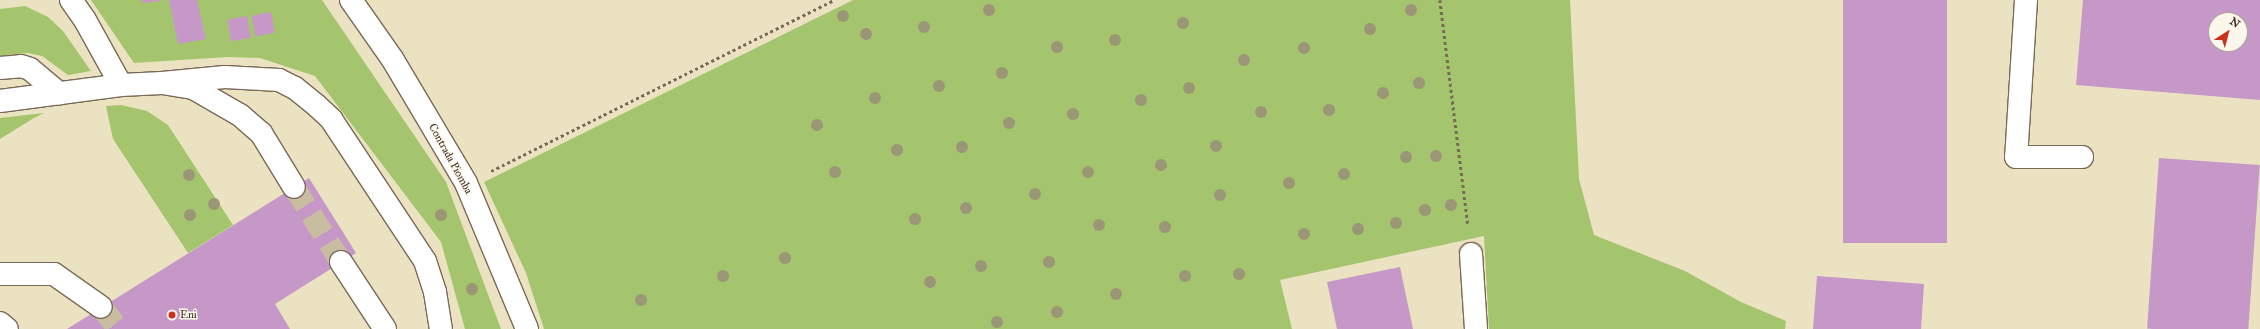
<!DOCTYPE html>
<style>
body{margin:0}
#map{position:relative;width:2260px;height:329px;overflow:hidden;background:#ebe2c1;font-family:"IM FELL Great Primer",serif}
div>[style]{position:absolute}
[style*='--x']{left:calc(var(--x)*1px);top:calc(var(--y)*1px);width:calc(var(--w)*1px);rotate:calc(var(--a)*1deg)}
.green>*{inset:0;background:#a4c56e}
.building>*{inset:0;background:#c698c7;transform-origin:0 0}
.minor-tunnel>*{height:22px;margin-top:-11px;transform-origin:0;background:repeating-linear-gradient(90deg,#c8bda0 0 22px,transparent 0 33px)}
.path>*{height:2.5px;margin-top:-1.25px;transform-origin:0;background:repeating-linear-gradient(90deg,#796a57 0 3px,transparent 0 6px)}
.roads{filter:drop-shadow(1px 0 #796a57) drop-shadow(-1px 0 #796a57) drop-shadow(0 1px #796a57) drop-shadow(0 -1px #796a57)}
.minor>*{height:22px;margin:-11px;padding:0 11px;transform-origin:11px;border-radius:11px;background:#fff}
.trees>*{width:12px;height:12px;margin:-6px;border-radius:50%;background:#9b9675}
.dots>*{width:11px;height:11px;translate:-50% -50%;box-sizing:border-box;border:2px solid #fbf7ec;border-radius:50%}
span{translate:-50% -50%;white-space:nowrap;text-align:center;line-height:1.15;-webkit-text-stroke:3px #fbf7ec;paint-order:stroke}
.street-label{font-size:11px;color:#3b2a1e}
.poi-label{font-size:11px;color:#3b2a1e}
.left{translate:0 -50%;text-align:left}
.north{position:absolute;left:2208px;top:12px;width:40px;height:40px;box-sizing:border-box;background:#fbf7ec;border:1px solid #aea59a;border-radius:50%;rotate:36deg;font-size:11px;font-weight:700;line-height:16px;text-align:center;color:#3b2a1e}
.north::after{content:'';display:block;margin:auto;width:14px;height:18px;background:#c8321e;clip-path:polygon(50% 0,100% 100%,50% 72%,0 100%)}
</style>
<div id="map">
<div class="green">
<i style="clip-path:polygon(91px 0,322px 0,446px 182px,501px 329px,465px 329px,441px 242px,315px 76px,260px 58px,228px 57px,134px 63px)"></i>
<i style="clip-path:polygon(853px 0,1570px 0,1579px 179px,1594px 235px,1685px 271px,1741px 302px,1786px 321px,1785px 329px,1489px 329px,1484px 236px,1280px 280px,1292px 329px,544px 329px,526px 273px,484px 182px)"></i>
<i style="clip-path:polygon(25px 6px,48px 17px,63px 31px,91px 71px,68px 75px,42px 56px,28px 53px,0 56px,0 9px)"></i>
<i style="clip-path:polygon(121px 105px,147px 111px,168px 125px,233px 225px,188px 253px,113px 139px,106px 106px)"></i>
<i style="clip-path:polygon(44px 113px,34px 118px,0 139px,0 118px)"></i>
</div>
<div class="building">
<i style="clip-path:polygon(142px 0,160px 0,160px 1px,143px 3px)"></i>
<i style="clip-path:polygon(169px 0,197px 0,206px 39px,178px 44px)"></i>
<i style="left:1843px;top:0;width:104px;height:243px"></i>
<i style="clip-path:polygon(evenodd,2083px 0,2260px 0,2260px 100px,2076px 85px,2083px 0,2216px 20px,2240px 20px,2240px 44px,2216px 44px,2216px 20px)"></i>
<i style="left:271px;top:12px;width:21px;height:20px;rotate:79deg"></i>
<i style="left:247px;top:16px;width:22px;height:20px;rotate:80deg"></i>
<i style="left:2159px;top:158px;width:101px;height:171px;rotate:4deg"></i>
<i style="clip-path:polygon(309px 178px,356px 253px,275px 304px,290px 329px,67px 329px)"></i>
<i style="clip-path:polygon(1400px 267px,1413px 329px,1337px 329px,1327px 282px)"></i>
<i style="clip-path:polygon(1817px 276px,1924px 284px,1921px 329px,1813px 329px)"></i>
</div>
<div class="minor-tunnel">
<i style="--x:294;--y:187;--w:89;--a:57.9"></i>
<i style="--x:101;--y:307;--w:28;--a:51"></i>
</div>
<div class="path">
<i style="--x:1440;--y:0;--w:227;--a:82.9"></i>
<i style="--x:491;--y:171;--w:383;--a:-26.5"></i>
</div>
<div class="roads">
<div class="minor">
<i style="--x:71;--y:0;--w:24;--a:55"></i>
<i style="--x:85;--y:20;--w:74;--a:61"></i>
<i style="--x:351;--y:0;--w:73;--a:55"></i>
<i style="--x:393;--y:60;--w:143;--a:59.3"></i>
<i style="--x:466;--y:183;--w:158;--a:67.3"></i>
<i style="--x:2026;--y:0;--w:157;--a:93.6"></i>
<i style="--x:2016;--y:157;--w:66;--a:0"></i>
<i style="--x:0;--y:68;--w:21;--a:-5"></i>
<i style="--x:21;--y:66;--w:9;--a:18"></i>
<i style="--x:30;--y:69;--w:38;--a:40"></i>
<i style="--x:162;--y:83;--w:63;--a:-5.4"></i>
<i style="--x:225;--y:77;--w:54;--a:3.2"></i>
<i style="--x:279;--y:80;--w:18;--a:27"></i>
<i style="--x:295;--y:88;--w:27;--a:39"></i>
<i style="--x:316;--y:105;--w:21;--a:43"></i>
<i style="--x:331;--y:119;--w:170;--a:56.5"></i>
<i style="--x:425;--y:261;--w:33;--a:72"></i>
<i style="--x:435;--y:292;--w:37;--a:81"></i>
<i style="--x:0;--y:101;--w:122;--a:-7.5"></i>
<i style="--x:121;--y:85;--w:41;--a:-2.8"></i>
<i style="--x:162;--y:83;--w:31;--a:9"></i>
<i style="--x:193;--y:88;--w:54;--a:29.9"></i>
<i style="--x:240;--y:115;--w:28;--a:41"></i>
<i style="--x:261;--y:133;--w:63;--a:58.6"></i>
<i style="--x:1471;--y:254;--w:75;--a:86.2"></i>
<i style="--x:341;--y:262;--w:80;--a:56.7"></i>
<i style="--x:0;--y:274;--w:54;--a:0"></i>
<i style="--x:54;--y:274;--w:57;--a:35.1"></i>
<i style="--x:0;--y:323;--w:9;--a:41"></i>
</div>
</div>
<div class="trees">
<i style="left:989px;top:10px"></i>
<i style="left:1411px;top:10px"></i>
<i style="left:843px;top:16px"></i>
<i style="left:1183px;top:23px"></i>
<i style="left:924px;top:27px"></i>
<i style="left:1370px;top:29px"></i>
<i style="left:866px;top:34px"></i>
<i style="left:1115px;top:40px"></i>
<i style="left:1057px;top:47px"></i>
<i style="left:1304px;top:48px"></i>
<i style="left:1244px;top:60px"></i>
<i style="left:1002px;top:73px"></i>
<i style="left:1419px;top:83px"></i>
<i style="left:939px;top:86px"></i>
<i style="left:1189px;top:88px"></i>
<i style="left:1383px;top:93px"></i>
<i style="left:875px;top:98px"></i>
<i style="left:1141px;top:100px"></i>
<i style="left:1329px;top:110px"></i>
<i style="left:1261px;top:112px"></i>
<i style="left:1073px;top:114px"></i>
<i style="left:1009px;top:123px"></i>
<i style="left:817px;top:125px"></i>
<i style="left:1216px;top:146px"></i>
<i style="left:962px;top:147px"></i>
<i style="left:897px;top:150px"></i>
<i style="left:1436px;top:156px"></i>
<i style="left:1406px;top:157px"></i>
<i style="left:1161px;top:165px"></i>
<i style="left:835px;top:172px"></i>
<i style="left:1088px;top:172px"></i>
<i style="left:1344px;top:174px"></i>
<i style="left:189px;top:175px"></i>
<i style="left:1289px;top:183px"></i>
<i style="left:1035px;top:194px"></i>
<i style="left:1220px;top:195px"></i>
<i style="left:214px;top:204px"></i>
<i style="left:1451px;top:205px"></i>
<i style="left:966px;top:208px"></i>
<i style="left:1425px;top:210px"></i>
<i style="left:190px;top:215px"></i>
<i style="left:441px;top:215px"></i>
<i style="left:915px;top:219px"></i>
<i style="left:1396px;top:223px"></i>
<i style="left:1099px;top:225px"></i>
<i style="left:1165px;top:227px"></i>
<i style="left:1358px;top:229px"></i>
<i style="left:1304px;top:234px"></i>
<i style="left:785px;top:258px"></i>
<i style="left:1049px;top:262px"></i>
<i style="left:981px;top:266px"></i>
<i style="left:1239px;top:274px"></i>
<i style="left:723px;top:276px"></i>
<i style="left:1185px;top:276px"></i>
<i style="left:930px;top:282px"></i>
<i style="left:472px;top:289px"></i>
<i style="left:1116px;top:294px"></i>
<i style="left:641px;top:300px"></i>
<i style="left:1057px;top:312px"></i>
<i style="left:997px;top:322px"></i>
</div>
<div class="dots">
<i style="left:172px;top:315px;background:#c8321e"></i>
</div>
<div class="street-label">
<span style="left:450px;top:159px;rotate:61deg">Contrada Piomba</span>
</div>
<div class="poi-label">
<span class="left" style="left:180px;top:315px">Eni</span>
</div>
<div class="north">N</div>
</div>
